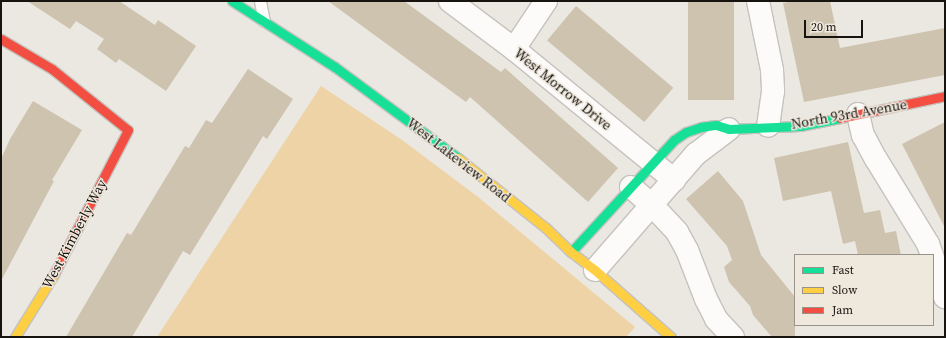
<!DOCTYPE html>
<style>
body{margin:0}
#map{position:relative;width:946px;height:338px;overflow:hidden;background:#ebe7e1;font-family:"Source Serif 4",serif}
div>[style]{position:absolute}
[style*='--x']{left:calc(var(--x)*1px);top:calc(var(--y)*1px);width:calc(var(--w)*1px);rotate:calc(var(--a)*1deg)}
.green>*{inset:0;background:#eed3a6}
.building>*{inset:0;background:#cec3af;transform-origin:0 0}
.roads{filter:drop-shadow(1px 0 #c5c2be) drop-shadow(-1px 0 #c5c2be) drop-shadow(0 1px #c5c2be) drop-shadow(0 -1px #c5c2be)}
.lane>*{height:11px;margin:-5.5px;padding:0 5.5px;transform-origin:5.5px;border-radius:5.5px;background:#fcfbfa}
.street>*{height:22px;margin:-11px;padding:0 11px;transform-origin:11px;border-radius:11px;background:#fcfbfa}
.fast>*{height:9px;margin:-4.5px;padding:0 4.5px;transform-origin:4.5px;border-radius:4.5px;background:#16e098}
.slow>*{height:9px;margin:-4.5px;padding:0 4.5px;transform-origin:4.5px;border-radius:4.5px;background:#ffcf43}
.jam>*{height:9px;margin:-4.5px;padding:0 4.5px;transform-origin:4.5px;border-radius:4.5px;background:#f24e42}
span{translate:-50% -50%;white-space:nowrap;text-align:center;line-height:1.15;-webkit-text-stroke:3px #efe8dd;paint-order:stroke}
.street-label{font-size:14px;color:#171410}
.frame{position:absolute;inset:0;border:2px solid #171410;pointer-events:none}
.legend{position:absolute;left:794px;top:254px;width:140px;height:72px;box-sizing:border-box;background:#efe8dd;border:1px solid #99938b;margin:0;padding:5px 7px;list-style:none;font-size:12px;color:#171410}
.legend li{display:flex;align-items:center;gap:8px;height:20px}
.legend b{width:20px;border:1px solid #99938b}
.scale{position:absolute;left:804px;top:20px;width:59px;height:18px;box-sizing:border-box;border:2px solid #171410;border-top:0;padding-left:5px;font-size:12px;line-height:14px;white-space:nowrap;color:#171410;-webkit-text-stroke:3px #efe8dd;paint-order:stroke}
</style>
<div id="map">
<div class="green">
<i style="clip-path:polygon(321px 86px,402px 140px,478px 197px,635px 327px,626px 337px,157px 337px)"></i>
</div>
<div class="building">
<i style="clip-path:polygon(27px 1px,119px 1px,155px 25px,158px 20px,196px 46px,166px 91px,119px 59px,116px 63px,97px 49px,104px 39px,76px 21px,70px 29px)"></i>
<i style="clip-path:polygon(328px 1px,404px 1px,501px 72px,505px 68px,618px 168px,588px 202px,470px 97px,466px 102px)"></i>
<i style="left:688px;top:1px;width:46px;height:99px"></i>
<i style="clip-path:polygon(794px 1px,830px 1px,840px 48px,945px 28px,945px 75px,804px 102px,783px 3px)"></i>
<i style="left:576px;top:6px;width:127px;height:45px;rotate:40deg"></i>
<i style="clip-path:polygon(248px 69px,293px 99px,267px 139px,263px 136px,190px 255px,183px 251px,132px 337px,66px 337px,127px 233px,131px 235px,185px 146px,189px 148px,206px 120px,212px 123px)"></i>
<i style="clip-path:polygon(33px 101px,82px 130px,52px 180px,54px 181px,1px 281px,1px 159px,10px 139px)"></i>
<i style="clip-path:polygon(945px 122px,945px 228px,902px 144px)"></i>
<i style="clip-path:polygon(848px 142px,864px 213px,880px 210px,885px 233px,896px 231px,901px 255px,858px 255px,855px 241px,843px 244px,831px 191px,783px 201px,774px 158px)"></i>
<i style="clip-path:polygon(718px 171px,743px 201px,761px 255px,795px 297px,795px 337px,772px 337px,753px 315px,750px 306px,729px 282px,724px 267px,732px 260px,727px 246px,686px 199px)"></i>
</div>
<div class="roads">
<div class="lane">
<i style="--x:260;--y:1;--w:20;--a:79"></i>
</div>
<div class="street">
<i style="--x:450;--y:1;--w:80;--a:36.9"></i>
<i style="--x:514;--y:49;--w:207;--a:39.3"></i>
<i style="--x:758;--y:1;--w:70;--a:78.5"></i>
<i style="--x:772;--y:70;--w:21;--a:87"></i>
<i style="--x:773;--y:91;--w:35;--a:98"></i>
<i style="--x:514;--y:49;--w:58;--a:-56.3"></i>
<i style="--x:858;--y:114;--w:22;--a:77"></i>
<i style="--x:863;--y:135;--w:27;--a:62"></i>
<i style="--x:876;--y:159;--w:100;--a:58.5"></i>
<i style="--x:928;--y:244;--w:12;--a:70"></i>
<i style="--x:631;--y:187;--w:28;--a:41"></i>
<i style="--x:652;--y:205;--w:37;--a:47"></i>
<i style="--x:677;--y:232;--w:21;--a:61"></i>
<i style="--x:687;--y:250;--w:53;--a:68.8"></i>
<i style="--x:706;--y:299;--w:22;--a:63"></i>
<i style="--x:716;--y:319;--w:25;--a:47"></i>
<i style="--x:933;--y:258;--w:41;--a:72.9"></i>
<i style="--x:595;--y:270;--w:154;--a:-49"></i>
<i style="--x:696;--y:154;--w:41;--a:-37.1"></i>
</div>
<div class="fast">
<i style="--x:232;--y:1;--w:122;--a:32.7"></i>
<i style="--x:335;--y:67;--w:153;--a:36.5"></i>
<i style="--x:571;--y:252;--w:152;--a:-47.4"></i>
<i style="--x:674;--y:140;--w:14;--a:-34"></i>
<i style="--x:686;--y:132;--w:16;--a:-18"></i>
<i style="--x:701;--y:127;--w:15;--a:-8"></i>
<i style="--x:716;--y:125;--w:14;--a:17"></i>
<i style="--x:729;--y:129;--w:71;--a:-2.4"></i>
<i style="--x:800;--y:126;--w:41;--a:-11.3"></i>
</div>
<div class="slow">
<i style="--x:458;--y:158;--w:112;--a:38.5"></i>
<i style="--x:546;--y:228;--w:35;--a:44"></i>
<i style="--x:571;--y:252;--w:30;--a:37"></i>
<i style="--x:595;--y:270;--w:101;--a:41.4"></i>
<i style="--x:15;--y:337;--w:74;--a:-58.2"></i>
</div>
<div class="jam">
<i style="--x:1;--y:39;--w:59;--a:30.5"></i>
<i style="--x:52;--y:69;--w:97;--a:38.8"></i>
<i style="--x:128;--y:130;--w:162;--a:117.2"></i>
<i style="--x:840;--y:118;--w:107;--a:-11.8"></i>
</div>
</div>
<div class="street-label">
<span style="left:563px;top:89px;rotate:39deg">West Morrow Drive</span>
<span style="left:849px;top:114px;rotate:-10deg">North 93rd Avenue</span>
<span style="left:459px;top:160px;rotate:38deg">West Lakeview Road</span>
<span style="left:74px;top:234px;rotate:-62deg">West Kimberly Way</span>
</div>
<div class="frame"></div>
<ul class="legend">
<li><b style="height:5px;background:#16e098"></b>Fast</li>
<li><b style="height:5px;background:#ffcf43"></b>Slow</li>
<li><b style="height:5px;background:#f24e42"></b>Jam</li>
</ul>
<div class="scale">20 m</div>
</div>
